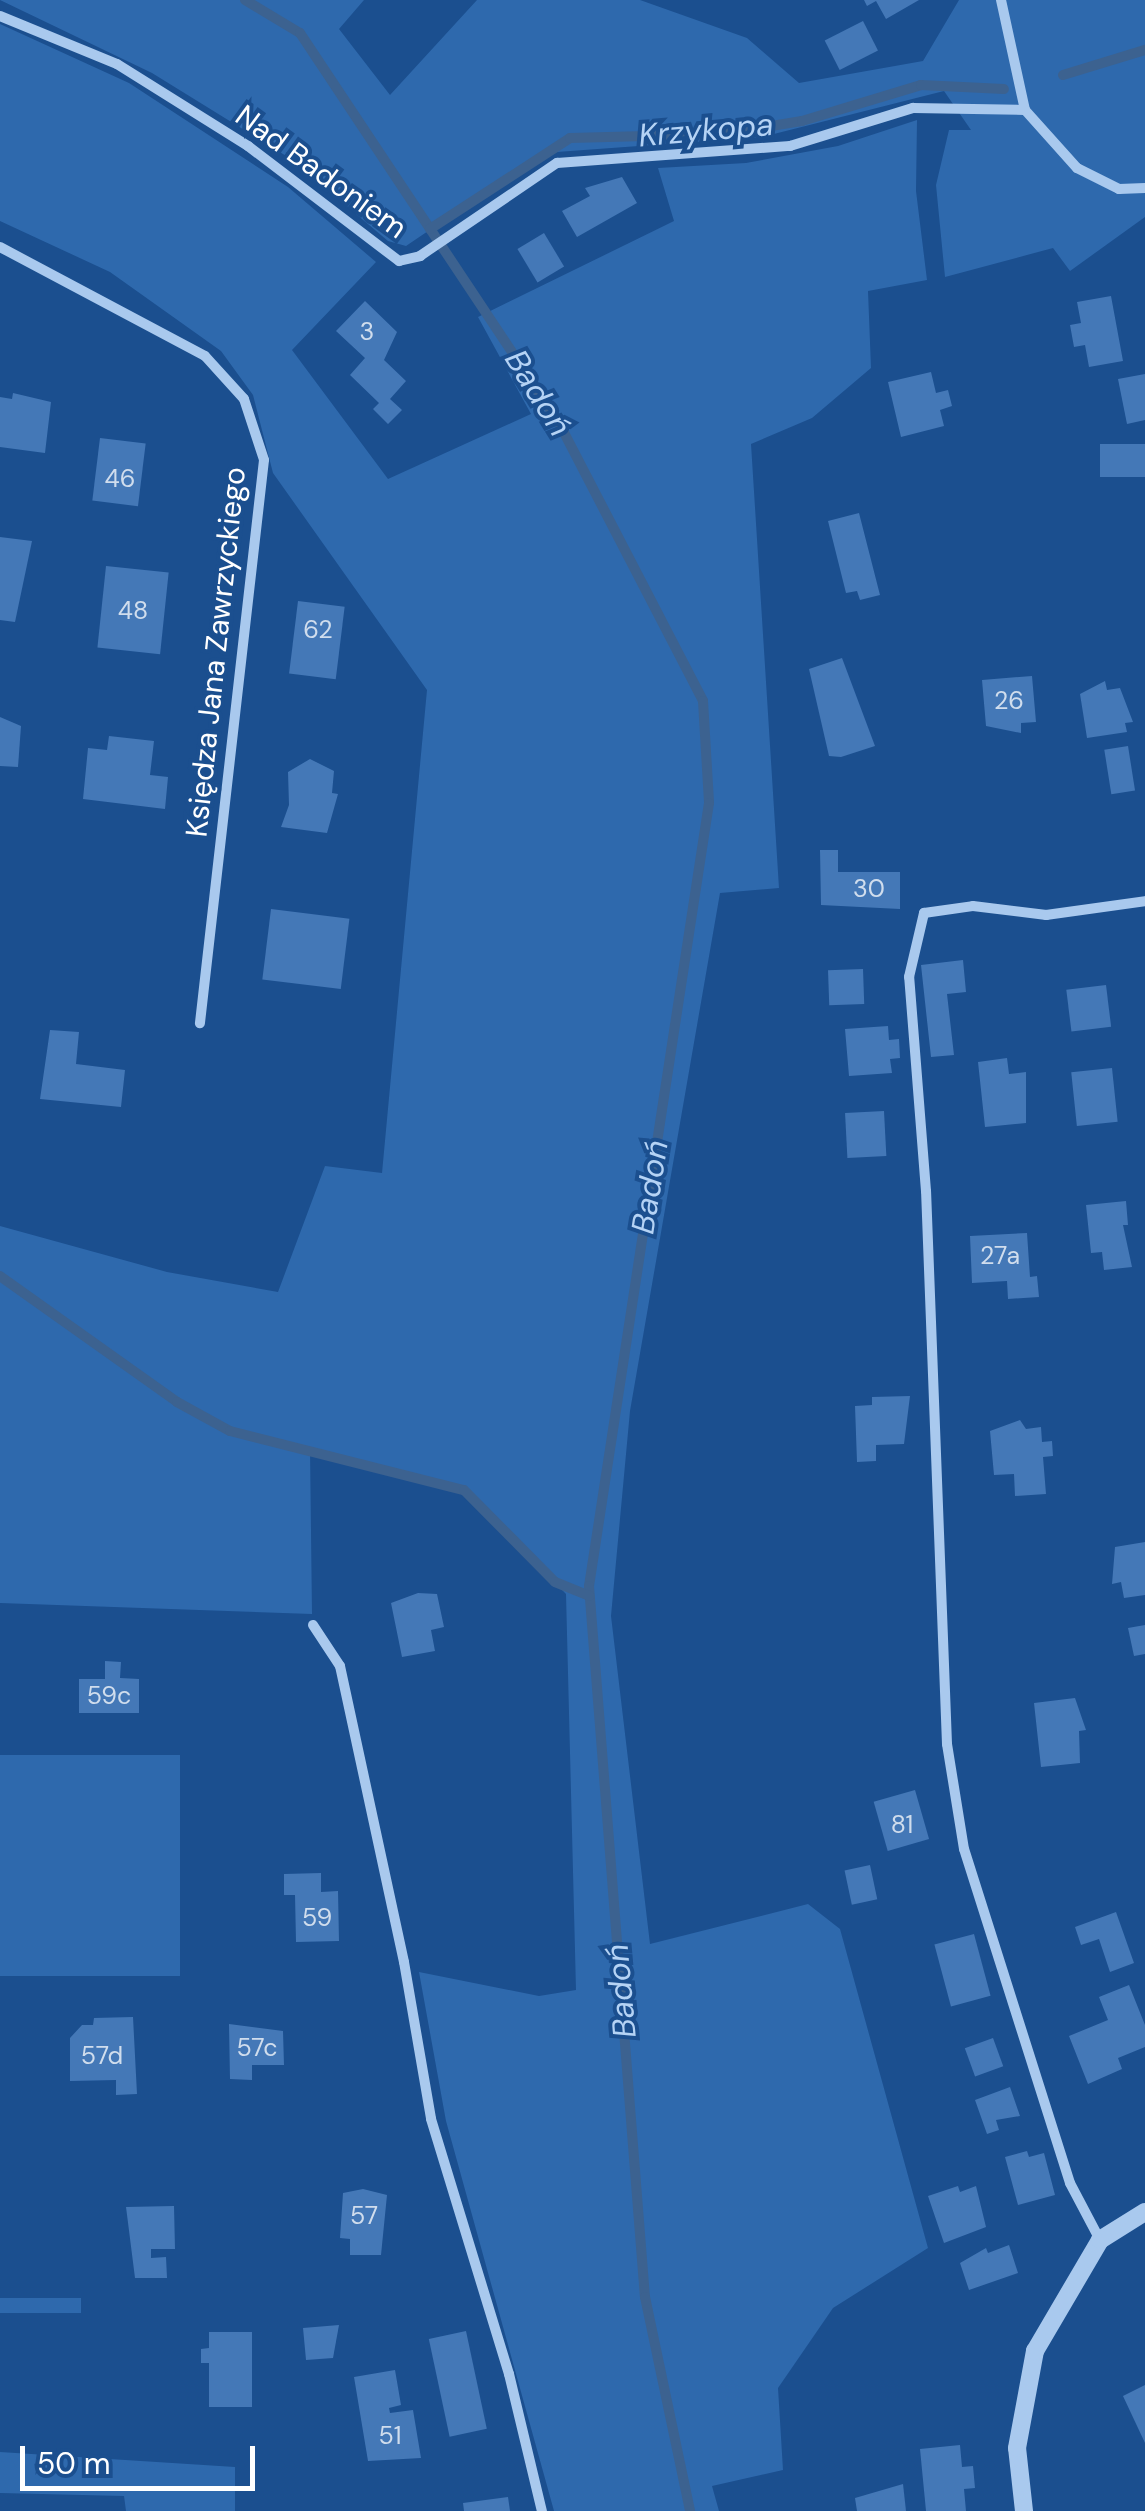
<!DOCTYPE html>
<meta charset="utf-8">
<style>
body{margin:0}
#map{position:relative;width:1145px;height:2511px;overflow:hidden;background:#1b4f8f;font-family:"DM Sans",sans-serif}
div>[style]{position:absolute}
[style*='--x']{left:calc(var(--x)*1px);top:calc(var(--y)*1px);width:calc(var(--w)*1px);rotate:calc(var(--a)*1deg)}
.green>*{inset:0;background:#2e69ad;transform-origin:0 0}
.stream>*{height:10px;margin:-5px;padding:0 5px;transform-origin:5px;border-radius:5px;background:#3c6290}
.building>*{inset:0;background:#4478b7;transform-origin:0 0}
.minor>*{height:10px;margin:-5px;padding:0 5px;transform-origin:5px;border-radius:5px;background:#a9c9ee}
.tertiary>*{height:18px;margin:-9px;padding:0 9px;transform-origin:9px;border-radius:9px;background:#a9c9ee}
span{translate:-50% -50%;white-space:nowrap;text-align:center;line-height:1.15;-webkit-text-stroke:8px #1b4f8f;paint-order:stroke}
.number-label{font-size:25px;color:#d0dded}
.number-label span{-webkit-text-stroke-width:0}
.street-label{font-size:30px;color:#fff}
.water-label{font-size:32px;color:#b5d3f5;font-style:italic}
.scale{position:absolute;left:20px;top:2446px;width:235px;height:45px;box-sizing:border-box;border:5px solid #fff;border-top:0;padding-left:12px;font-size:30px;line-height:35px;white-space:nowrap;color:#fff;-webkit-text-stroke:8px #1b4f8f;paint-order:stroke}
</style>
<div id="map">
<div class="green">
<i style="clip-path:polygon(0 0,364px 0,339px 29px,390px 95px,477px 0,640px 0,747px 38px,799px 83px,923px 61px,959px 0,1145px 0,1145px 217px,1070px 271px,1053px 248px,945px 277px,936px 185px,949px 130px,971px 130px,944px 91px,762px 137px,543px 153px,406px 246px,388px 241px,291px 159px,152px 73px)"></i>
<i style="clip-path:polygon(0 24px,129px 83px,288px 187px,376px 262px,292px 350px,388px 479px,531px 414px,478px 317px,674px 221px,658px 168px,746px 163px,838px 146px,917px 120px,916px 191px,927px 280px,868px 291px,871px 368px,812px 418px,751px 444px,779px 888px,720px 893px,630px 1411px,611px 1616px,650px 1944px,808px 1904px,840px 1929px,928px 2248px,833px 2308px,778px 2388px,783px 2470px,712px 2486px,719px 2511px,554px 2511px,446px 2121px,419px 1972px,539px 1996px,576px 1990px,566px 1594px,464px 1490px,310px 1448px,312px 1614px,0 1603px,0 1226px,167px 1272px,278px 1292px,325px 1166px,382px 1173px,427px 690px,273px 473px,253px 395px,221px 351px,110px 272px,0 221px)"></i>
<i style="left:0;top:1755px;width:180px;height:221px"></i>
<i style="left:81px;top:2298px;width:15px;height:81px;rotate:90deg"></i>
<i style="clip-path:polygon(0 2452px,235px 2467px,235px 2511px,126px 2511px,124px 2496px,0 2493px)"></i>
</div>
<div class="stream">
<i style="--x:245;--y:0;--w:64;--a:31"></i>
<i style="--x:300;--y:33;--w:466;--a:56.4"></i>
<i style="--x:558;--y:421;--w:315;--a:62.6"></i>
<i style="--x:703;--y:701;--w:102;--a:86.6"></i>
<i style="--x:709;--y:803;--w:792;--a:98.71"></i>
<i style="--x:589;--y:1586;--w:713;--a:85.5"></i>
<i style="--x:645;--y:2297;--w:219;--a:78.1"></i>
<i style="--x:1063;--y:75;--w:86;--a:-17"></i>
<i style="--x:430;--y:229;--w:167;--a:-33"></i>
<i style="--x:570;--y:138;--w:152;--a:-1.5"></i>
<i style="--x:722;--y:134;--w:81;--a:-9.2"></i>
<i style="--x:802;--y:121;--w:124;--a:-16.8"></i>
<i style="--x:921;--y:85;--w:83;--a:2.8"></i>
<i style="--x:0;--y:1276;--w:217;--a:35.4"></i>
<i style="--x:177;--y:1402;--w:60;--a:28.7"></i>
<i style="--x:230;--y:1431;--w:241;--a:14.2"></i>
<i style="--x:464;--y:1490;--w:129;--a:45.3"></i>
<i style="--x:555;--y:1582;--w:37;--a:22"></i>
</div>
<div class="building">
<i style="clip-path:polygon(864px 0,919px 0,886px 19px,876px 1px,867px 6px)"></i>
<i style="left:863px;top:21px;width:33px;height:43px;rotate:63deg"></i>
<i style="clip-path:polygon(622px 177px,637px 203px,577px 237px,562px 211px,590px 196px,585px 188px)"></i>
<i style="left:544px;top:233px;width:39px;height:31px;rotate:59deg"></i>
<i style="clip-path:polygon(1111px 296px,1123px 361px,1089px 367px,1085px 345px,1074px 347px,1070px 325px,1081px 323px,1077px 302px)"></i>
<i style="clip-path:polygon(365px 301px,397px 332px,384px 360px,406px 381px,390px 399px,402px 410px,388px 424px,373px 409px,379px 403px,350px 375px,365px 358px,336px 331px)"></i>
<i style="clip-path:polygon(931px 372px,936px 393px,948px 390px,952px 406px,940px 410px,944px 426px,901px 437px,888px 382px)"></i>
<i style="clip-path:polygon(1145px 374px,1145px 420px,1127px 424px,1118px 379px)"></i>
<i style="clip-path:polygon(13px 393px,51px 402px,45px 453px,0 447px,0 397px,12px 399px)"></i>
<i style="left:100px;top:438px;width:46px;height:63px;rotate:7deg"></i>
<i style="left:1145px;top:444px;width:33px;height:45px;rotate:90deg"></i>
<i style="clip-path:polygon(859px 513px,880px 595px,860px 600px,857px 591px,846px 593px,828px 521px)"></i>
<i style="clip-path:polygon(0 537px,32px 541px,15px 622px,0 620px)"></i>
<i style="left:106px;top:566px;width:63px;height:82px;rotate:6deg"></i>
<i style="left:298px;top:601px;width:47px;height:73px;rotate:7deg"></i>
<i style="clip-path:polygon(842px 658px,875px 746px,841px 757px,829px 756px,809px 669px)"></i>
<i style="clip-path:polygon(1032px 676px,1036px 722px,1021px 723px,1021px 733px,986px 726px,982px 680px)"></i>
<i style="clip-path:polygon(1105px 681px,1107px 690px,1120px 688px,1133px 722px,1125px 723px,1127px 732px,1087px 738px,1080px 694px)"></i>
<i style="clip-path:polygon(0 717px,21px 726px,18px 767px,0 766px)"></i>
<i style="clip-path:polygon(109px 736px,154px 741px,150px 775px,168px 777px,165px 809px,83px 799px,88px 748px,107px 750px)"></i>
<i style="left:1128px;top:746px;width:45px;height:24px;rotate:81deg"></i>
<i style="clip-path:polygon(310px 759px,334px 771px,332px 793px,338px 794px,327px 833px,281px 827px,289px 805px,288px 772px)"></i>
<i style="clip-path:polygon(820px 850px,838px 850px,838px 872px,900px 872px,900px 909px,821px 905px)"></i>
<i style="left:271px;top:909px;width:79px;height:71px;rotate:7deg"></i>
<i style="clip-path:polygon(963px 960px,966px 992px,947px 994px,954px 1055px,931px 1057px,921px 965px)"></i>
<i style="left:863px;top:969px;width:35px;height:35px;rotate:88deg"></i>
<i style="left:1106px;top:985px;width:42px;height:40px;rotate:83deg"></i>
<i style="clip-path:polygon(888px 1026px,889px 1040px,899px 1039px,900px 1058px,890px 1059px,892px 1073px,849px 1076px,845px 1029px)"></i>
<i style="clip-path:polygon(50px 1030px,79px 1032px,76px 1064px,125px 1070px,121px 1107px,40px 1099px)"></i>
<i style="clip-path:polygon(1007px 1058px,1009px 1074px,1026px 1072px,1026px 1123px,985px 1127px,978px 1062px)"></i>
<i style="left:1112px;top:1068px;width:54px;height:41px;rotate:84deg"></i>
<i style="left:884px;top:1111px;width:45px;height:39px;rotate:87deg"></i>
<i style="clip-path:polygon(1126px 1201px,1128px 1225px,1123px 1225px,1132px 1267px,1104px 1270px,1102px 1252px,1091px 1253px,1086px 1205px)"></i>
<i style="clip-path:polygon(1027px 1233px,1030px 1277px,1037px 1276px,1039px 1297px,1008px 1299px,1007px 1281px,972px 1283px,970px 1236px)"></i>
<i style="clip-path:polygon(910px 1396px,904px 1444px,876px 1445px,876px 1461px,857px 1462px,855px 1406px,872px 1405px,872px 1397px)"></i>
<i style="clip-path:polygon(1020px 1420px,1026px 1429px,1041px 1427px,1042px 1442px,1052px 1441px,1053px 1456px,1043px 1457px,1046px 1494px,1015px 1496px,1014px 1474px,994px 1475px,990px 1431px)"></i>
<i style="clip-path:polygon(1145px 1542px,1145px 1595px,1124px 1598px,1121px 1582px,1112px 1584px,1115px 1547px)"></i>
<i style="clip-path:polygon(418px 1593px,437px 1594px,444px 1627px,431px 1630px,435px 1651px,402px 1657px,391px 1603px)"></i>
<i style="clip-path:polygon(1145px 1625px,1145px 1654px,1134px 1656px,1128px 1628px)"></i>
<i style="clip-path:polygon(105px 1661px,121px 1662px,120px 1678px,139px 1679px,139px 1713px,79px 1713px,79px 1679px,105px 1679px)"></i>
<i style="clip-path:polygon(1075px 1698px,1086px 1730px,1079px 1731px,1080px 1763px,1041px 1767px,1034px 1703px)"></i>
<i style="left:915px;top:1790px;width:51px;height:43px;rotate:74deg"></i>
<i style="left:870px;top:1865px;width:35px;height:26px;rotate:78deg"></i>
<i style="clip-path:polygon(321px 1873px,321px 1892px,338px 1891px,339px 1941px,296px 1942px,295px 1895px,284px 1895px,284px 1874px)"></i>
<i style="clip-path:polygon(1116px 1912px,1134px 1963px,1110px 1972px,1099px 1939px,1081px 1945px,1075px 1927px)"></i>
<i style="left:974px;top:1934px;width:64px;height:41px;rotate:75deg"></i>
<i style="clip-path:polygon(1129px 1985px,1145px 2025px,1145px 2047px,1118px 2058px,1122px 2069px,1088px 2084px,1069px 2036px,1108px 2020px,1099px 1997px)"></i>
<i style="clip-path:polygon(133px 2017px,137px 2094px,116px 2095px,116px 2080px,70px 2081px,70px 2038px,82px 2025px,93px 2025px,94px 2018px)"></i>
<i style="clip-path:polygon(229px 2024px,283px 2031px,284px 2065px,252px 2065px,252px 2080px,230px 2079px)"></i>
<i style="left:993px;top:2038px;width:30px;height:30px;rotate:70deg"></i>
<i style="clip-path:polygon(1010px 2087px,1020px 2116px,996px 2120px,999px 2130px,987px 2134px,975px 2100px)"></i>
<i style="clip-path:polygon(1027px 2151px,1029px 2157px,1044px 2153px,1055px 2195px,1018px 2205px,1005px 2157px)"></i>
<i style="clip-path:polygon(958px 2186px,960px 2192px,976px 2186px,986px 2227px,944px 2243px,928px 2196px)"></i>
<i style="clip-path:polygon(363px 2189px,387px 2195px,381px 2255px,350px 2255px,350px 2239px,340px 2238px,343px 2193px)"></i>
<i style="clip-path:polygon(174px 2206px,175px 2249px,151px 2249px,151px 2258px,166px 2257px,167px 2278px,135px 2278px,126px 2207px)"></i>
<i style="clip-path:polygon(1009px 2245px,1018px 2273px,969px 2290px,960px 2263px,986px 2248px,988px 2253px)"></i>
<i style="clip-path:polygon(339px 2325px,333px 2358px,306px 2360px,303px 2328px)"></i>
<i style="left:466px;top:2331px;width:100px;height:38px;rotate:78deg"></i>
<i style="clip-path:polygon(209px 2332px,252px 2332px,252px 2407px,209px 2407px,209px 2363px,201px 2363px,201px 2349px,209px 2348px)"></i>
<i style="clip-path:polygon(395px 2370px,401px 2405px,389px 2408px,390px 2413px,413px 2410px,421px 2458px,368px 2461px,354px 2377px)"></i>
<i style="clip-path:polygon(1145px 2385px,1145px 2443px,1123px 2396px)"></i>
<i style="clip-path:polygon(960px 2445px,962px 2467px,973px 2466px,975px 2488px,964px 2489px,966px 2511px,926px 2511px,920px 2449px)"></i>
<i style="clip-path:polygon(903px 2484px,906px 2511px,857px 2511px,855px 2498px)"></i>
<i style="clip-path:polygon(508px 2497px,510px 2511px,464px 2511px,463px 2503px)"></i>
</div>
<div class="minor">
<i style="--x:1001;--y:0;--w:113;--a:77.7"></i>
<i style="--x:1025;--y:110;--w:78;--a:48.1"></i>
<i style="--x:1077;--y:168;--w:47;--a:26.6"></i>
<i style="--x:1119;--y:189;--w:26;--a:-2"></i>
<i style="--x:0;--y:16;--w:126;--a:22.3"></i>
<i style="--x:117;--y:64;--w:155;--a:32"></i>
<i style="--x:248;--y:146;--w:190;--a:37.3"></i>
<i style="--x:399;--y:261;--w:22;--a:-13"></i>
<i style="--x:420;--y:256;--w:166;--a:-34.2"></i>
<i style="--x:557;--y:163;--w:234;--a:-4.2"></i>
<i style="--x:790;--y:146;--w:129;--a:-17.2"></i>
<i style="--x:913;--y:108;--w:112;--a:1"></i>
<i style="--x:0;--y:247;--w:232;--a:28"></i>
<i style="--x:205;--y:356;--w:58;--a:47.8"></i>
<i style="--x:244;--y:399;--w:64;--a:71.8"></i>
<i style="--x:264;--y:460;--w:567;--a:96.49"></i>
<i style="--x:313;--y:1625;--w:49;--a:56.6"></i>
<i style="--x:340;--y:1666;--w:303;--a:77.8"></i>
<i style="--x:404;--y:1962;--w:159;--a:80.2"></i>
<i style="--x:431;--y:2119;--w:267;--a:73"></i>
<i style="--x:509;--y:2374;--w:141;--a:76.5"></i>
<i style="--x:1100;--y:2240;--w:64;--a:-117.8"></i>
<i style="--x:1070;--y:2183;--w:350;--a:-107.6"></i>
<i style="--x:964;--y:1849;--w:106;--a:-99.2"></i>
<i style="--x:947;--y:1744;--w:553;--a:-92.17"></i>
<i style="--x:926;--y:1191;--w:215;--a:-94.5"></i>
<i style="--x:909;--y:977;--w:66;--a:-76.8"></i>
<i style="--x:924;--y:913;--w:49;--a:-8.1"></i>
<i style="--x:973;--y:906;--w:74;--a:7"></i>
<i style="--x:1046;--y:915;--w:100;--a:-8"></i>
</div>
<div class="tertiary">
<i style="--x:1024;--y:2511;--w:63;--a:-96.3"></i>
<i style="--x:1017;--y:2448;--w:99;--a:-79.5"></i>
<i style="--x:1035;--y:2351;--w:129;--a:-59.6"></i>
<i style="--x:1100;--y:2240;--w:53;--a:-31.9"></i>
</div>
<div class="number-label">
<span style="left:367px;top:332px">3</span>
<span style="left:120px;top:479px">46</span>
<span style="left:133px;top:611px">48</span>
<span style="left:318px;top:630px">62</span>
<span style="left:1009px;top:701px">26</span>
<span style="left:869px;top:889px">30</span>
<span style="left:1000px;top:1256px">27a</span>
<span style="left:109px;top:1696px">59c</span>
<span style="left:902px;top:1825px">81</span>
<span style="left:317px;top:1918px">59</span>
<span style="left:257px;top:2048px">57c</span>
<span style="left:102px;top:2056px">57d</span>
<span style="left:364px;top:2216px">57</span>
<span style="left:390px;top:2436px">51</span>
</div>
<div class="street-label">
<span style="left:321px;top:172px;rotate:36deg">Nad Badoniem</span>
<span style="left:216px;top:652px;rotate:-84deg">Księdza Jana Zawrzyckiego</span>
</div>
<div class="water-label">
<span style="left:706px;top:130px;rotate:-5deg">Krzykopa</span>
<span style="left:538px;top:393px;rotate:58deg">Badoń</span>
<span style="left:650px;top:1187px;rotate:-81deg">Badoń</span>
<span style="left:621px;top:1991px;rotate:-95deg">Badoń</span>
</div>
<div class="scale">50 m</div>
</div>
